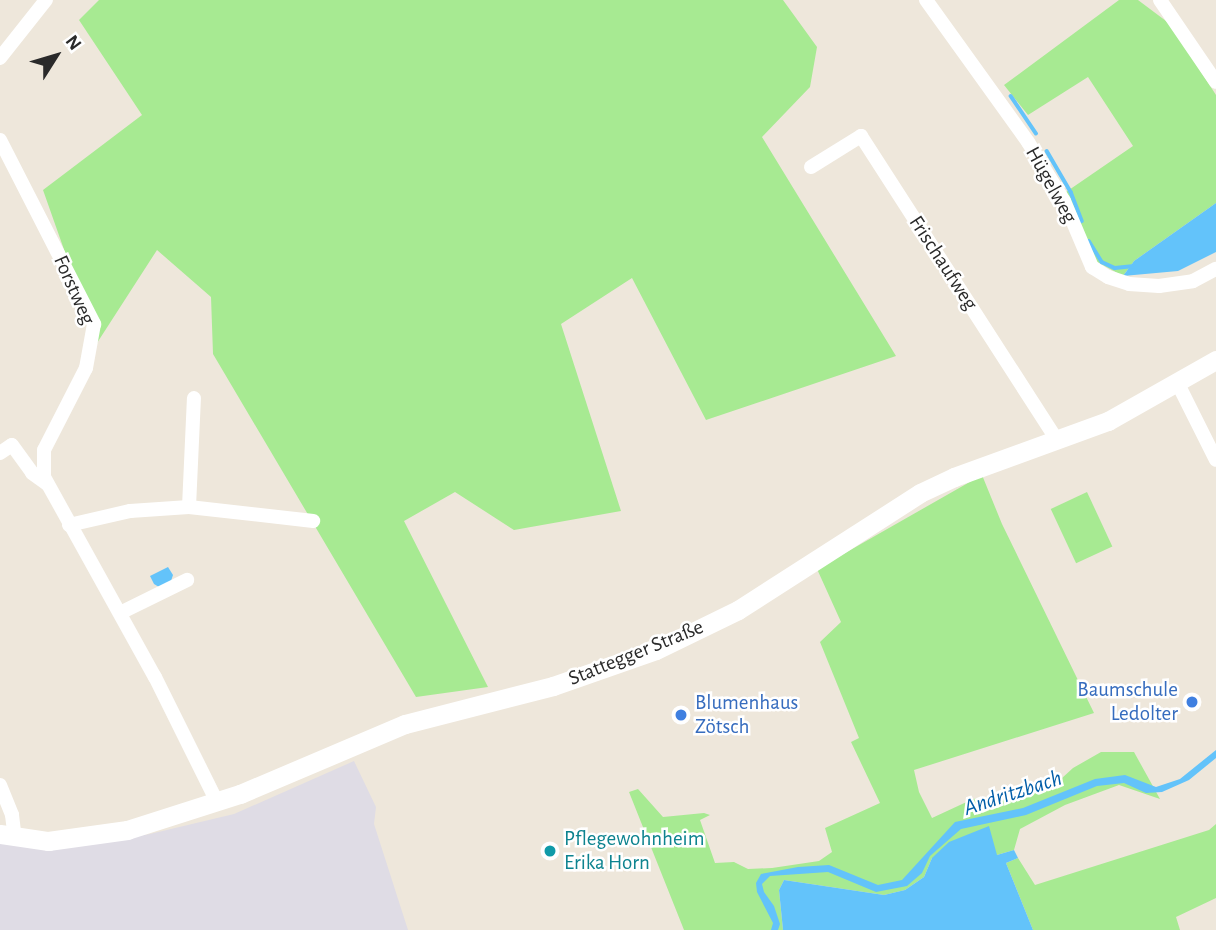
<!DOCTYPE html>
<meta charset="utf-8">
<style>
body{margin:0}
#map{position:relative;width:1216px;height:930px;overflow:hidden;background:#eee7db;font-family:"Alegreya Sans",sans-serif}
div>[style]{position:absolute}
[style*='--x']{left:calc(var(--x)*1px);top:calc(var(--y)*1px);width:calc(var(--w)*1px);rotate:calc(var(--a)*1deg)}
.industrial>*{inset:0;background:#dfdce5}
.green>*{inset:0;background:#a7ea92;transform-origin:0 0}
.water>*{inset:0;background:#63c3fa}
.stream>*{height:3.5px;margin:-1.75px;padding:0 1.75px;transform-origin:1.75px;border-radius:1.75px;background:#63c3fa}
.minor>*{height:14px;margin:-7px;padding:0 7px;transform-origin:7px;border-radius:7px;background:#fff}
.secondary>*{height:19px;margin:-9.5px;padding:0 9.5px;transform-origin:9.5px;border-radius:9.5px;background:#fff}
.dots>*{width:19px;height:19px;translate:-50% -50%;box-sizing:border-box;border:4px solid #fff;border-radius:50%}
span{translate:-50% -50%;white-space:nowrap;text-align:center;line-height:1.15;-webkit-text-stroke:5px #fff;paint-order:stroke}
.street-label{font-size:21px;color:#2a2a2a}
.shop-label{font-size:21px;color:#366cbe}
.right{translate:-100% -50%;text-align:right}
.left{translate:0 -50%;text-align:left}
.culture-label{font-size:21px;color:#0d838f}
.water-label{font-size:23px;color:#005da8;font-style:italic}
.north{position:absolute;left:21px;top:21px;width:70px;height:70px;-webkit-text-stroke:5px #fff;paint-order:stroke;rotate:53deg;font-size:19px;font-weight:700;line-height:28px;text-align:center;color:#2a2a2a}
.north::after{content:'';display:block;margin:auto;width:24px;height:32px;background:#2a2a2a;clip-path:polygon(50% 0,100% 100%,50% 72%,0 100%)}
</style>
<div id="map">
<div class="industrial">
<i style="clip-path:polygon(354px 761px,376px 807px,374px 824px,408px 930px,0 930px,0 840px,48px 850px,150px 834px,234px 814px)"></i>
</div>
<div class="green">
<i style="clip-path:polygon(99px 0,783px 0,817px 47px,810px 87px,762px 137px,896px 356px,706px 420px,632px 278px,561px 324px,621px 511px,514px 530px,455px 492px,404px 521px,488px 687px,416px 697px,213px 354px,211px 297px,157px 250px,97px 343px,43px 190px,142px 115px,79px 20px)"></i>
<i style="clip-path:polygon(1119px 0,1138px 0,1170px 24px,1216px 95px,1216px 203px,1134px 261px,1123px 276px,1090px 258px,1066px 192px,1133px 146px,1088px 77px,1028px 115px,1004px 85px)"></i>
<i style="clip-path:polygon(982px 475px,1002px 524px,1094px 713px,914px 770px,919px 792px,932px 818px,973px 799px,1050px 789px,1073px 768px,1101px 752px,1134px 752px,1160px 799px,1119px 785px,1065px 805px,1020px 829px,1014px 850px,997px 855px,932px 858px,924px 877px,905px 890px,884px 895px,784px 880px,779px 890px,783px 930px,684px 930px,629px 792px,638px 789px,663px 817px,704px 813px,710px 815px,700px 820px,715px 863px,734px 862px,748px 869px,772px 868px,819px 861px,832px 852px,825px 828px,880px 803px,851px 742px,859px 738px,820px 642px,841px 622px,817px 569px)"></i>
<i style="left:1087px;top:492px;width:60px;height:40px;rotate:65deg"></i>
<i style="clip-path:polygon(1216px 824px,1216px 898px,1176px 917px,1180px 930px,1033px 930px,1006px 863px,1018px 858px,1035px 885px,1209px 830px)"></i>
</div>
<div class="water">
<i style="clip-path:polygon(1216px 203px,1216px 252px,1178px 271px,1123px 276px,1134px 261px)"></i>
<i style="clip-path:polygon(168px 567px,173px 575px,171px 581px,159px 587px,154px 584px,150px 576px)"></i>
<i style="clip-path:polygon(1216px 750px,1216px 758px,1189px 780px,1162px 792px,1146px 793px,1124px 783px,1097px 786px,1026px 815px,961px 829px,930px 856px,922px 873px,907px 886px,876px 892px,828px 872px,770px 876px,762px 884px,764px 892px,774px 906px,780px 924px,778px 930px,771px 930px,773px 923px,757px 892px,756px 883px,761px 874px,798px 867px,829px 865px,878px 885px,902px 880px,955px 822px,1023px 808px,1095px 779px,1125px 775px,1156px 787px,1180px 779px)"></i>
<i style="clip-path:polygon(989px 826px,997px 855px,1014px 850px,1018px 858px,1006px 863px,1033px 930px,783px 930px,779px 890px,784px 880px,884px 895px,905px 890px,924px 877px,932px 858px,949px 842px)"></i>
</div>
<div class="stream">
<i style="--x:1011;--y:96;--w:45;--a:56"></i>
<i style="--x:1047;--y:151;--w:48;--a:59.7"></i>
<i style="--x:1071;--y:192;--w:31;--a:69"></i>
<i style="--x:1089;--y:241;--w:25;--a:58"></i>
<i style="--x:1102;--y:262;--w:14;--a:25"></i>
<i style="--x:1115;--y:268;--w:19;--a:-6"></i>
</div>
<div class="minor">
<i style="--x:926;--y:0;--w:175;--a:54.3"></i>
<i style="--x:1028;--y:142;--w:69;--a:58.6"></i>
<i style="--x:1064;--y:201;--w:72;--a:67"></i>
<i style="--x:1092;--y:267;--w:19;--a:32"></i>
<i style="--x:1108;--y:277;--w:22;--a:18"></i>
<i style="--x:1129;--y:284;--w:30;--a:4"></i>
<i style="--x:1159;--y:286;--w:34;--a:-8"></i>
<i style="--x:1193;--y:281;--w:26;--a:-28"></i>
<i style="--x:1160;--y:0;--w:99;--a:55.7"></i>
<i style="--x:0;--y:58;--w:74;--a:-51.6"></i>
<i style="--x:0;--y:140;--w:207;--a:62.9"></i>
<i style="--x:94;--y:324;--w:45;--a:100.3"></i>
<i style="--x:86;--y:368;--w:92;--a:117.1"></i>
<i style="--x:44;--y:450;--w:27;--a:90"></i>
<i style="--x:44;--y:477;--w:229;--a:61"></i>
<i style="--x:155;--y:677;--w:140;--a:63.6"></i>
<i style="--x:811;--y:167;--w:59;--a:-31.8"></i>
<i style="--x:861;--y:136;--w:362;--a:57.2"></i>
<i style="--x:1177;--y:382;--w:87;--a:63.4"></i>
<i style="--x:0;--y:453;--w:14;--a:-34"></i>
<i style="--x:12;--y:445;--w:34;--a:54"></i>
<i style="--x:32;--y:473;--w:19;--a:36"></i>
<i style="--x:189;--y:507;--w:125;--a:6.4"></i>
<i style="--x:69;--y:525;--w:63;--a:-12.9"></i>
<i style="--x:130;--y:511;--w:59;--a:-3.9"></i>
<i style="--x:189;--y:507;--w:109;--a:-87.4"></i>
<i style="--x:120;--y:613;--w:75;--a:-26.2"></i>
<i style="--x:0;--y:785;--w:32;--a:68"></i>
<i style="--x:12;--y:815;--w:23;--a:83"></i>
</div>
<div class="secondary">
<i style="--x:0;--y:834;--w:49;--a:8.3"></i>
<i style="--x:48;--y:841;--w:80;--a:-7.9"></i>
<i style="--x:127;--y:830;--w:119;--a:-17.7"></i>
<i style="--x:240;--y:794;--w:179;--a:-23"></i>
<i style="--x:405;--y:724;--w:153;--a:-14.4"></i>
<i style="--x:553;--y:686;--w:109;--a:-19.3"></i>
<i style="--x:656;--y:650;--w:91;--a:-26"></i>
<i style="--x:738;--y:610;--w:216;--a:-32.7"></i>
<i style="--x:920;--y:493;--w:38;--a:-25"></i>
<i style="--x:954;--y:477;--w:164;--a:-20"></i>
<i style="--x:1108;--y:421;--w:124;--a:-29.5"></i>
</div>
<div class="dots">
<i style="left:1192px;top:702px;background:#3f7fe0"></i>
<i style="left:681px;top:715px;background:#3f7fe0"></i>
<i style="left:550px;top:851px;background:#0f9aa8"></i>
</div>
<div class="street-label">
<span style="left:1051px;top:185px;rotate:61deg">Hügelweg</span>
<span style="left:943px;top:263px;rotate:57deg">Frischaufweg</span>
<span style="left:74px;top:290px;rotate:66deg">Forstweg</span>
<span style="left:636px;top:653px;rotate:-22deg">Stattegger Straße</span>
</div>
<div class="shop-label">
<span class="right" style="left:1178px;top:702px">Baumschule<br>Ledolter</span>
<span class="left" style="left:695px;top:715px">Blumenhaus<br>Zötsch</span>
</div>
<div class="culture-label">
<span class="left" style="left:564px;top:851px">Pflegewohnheim<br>Erika Horn</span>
</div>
<div class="water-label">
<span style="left:1013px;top:794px;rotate:-18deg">Andritzbach</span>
</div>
<div class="north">N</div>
</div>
